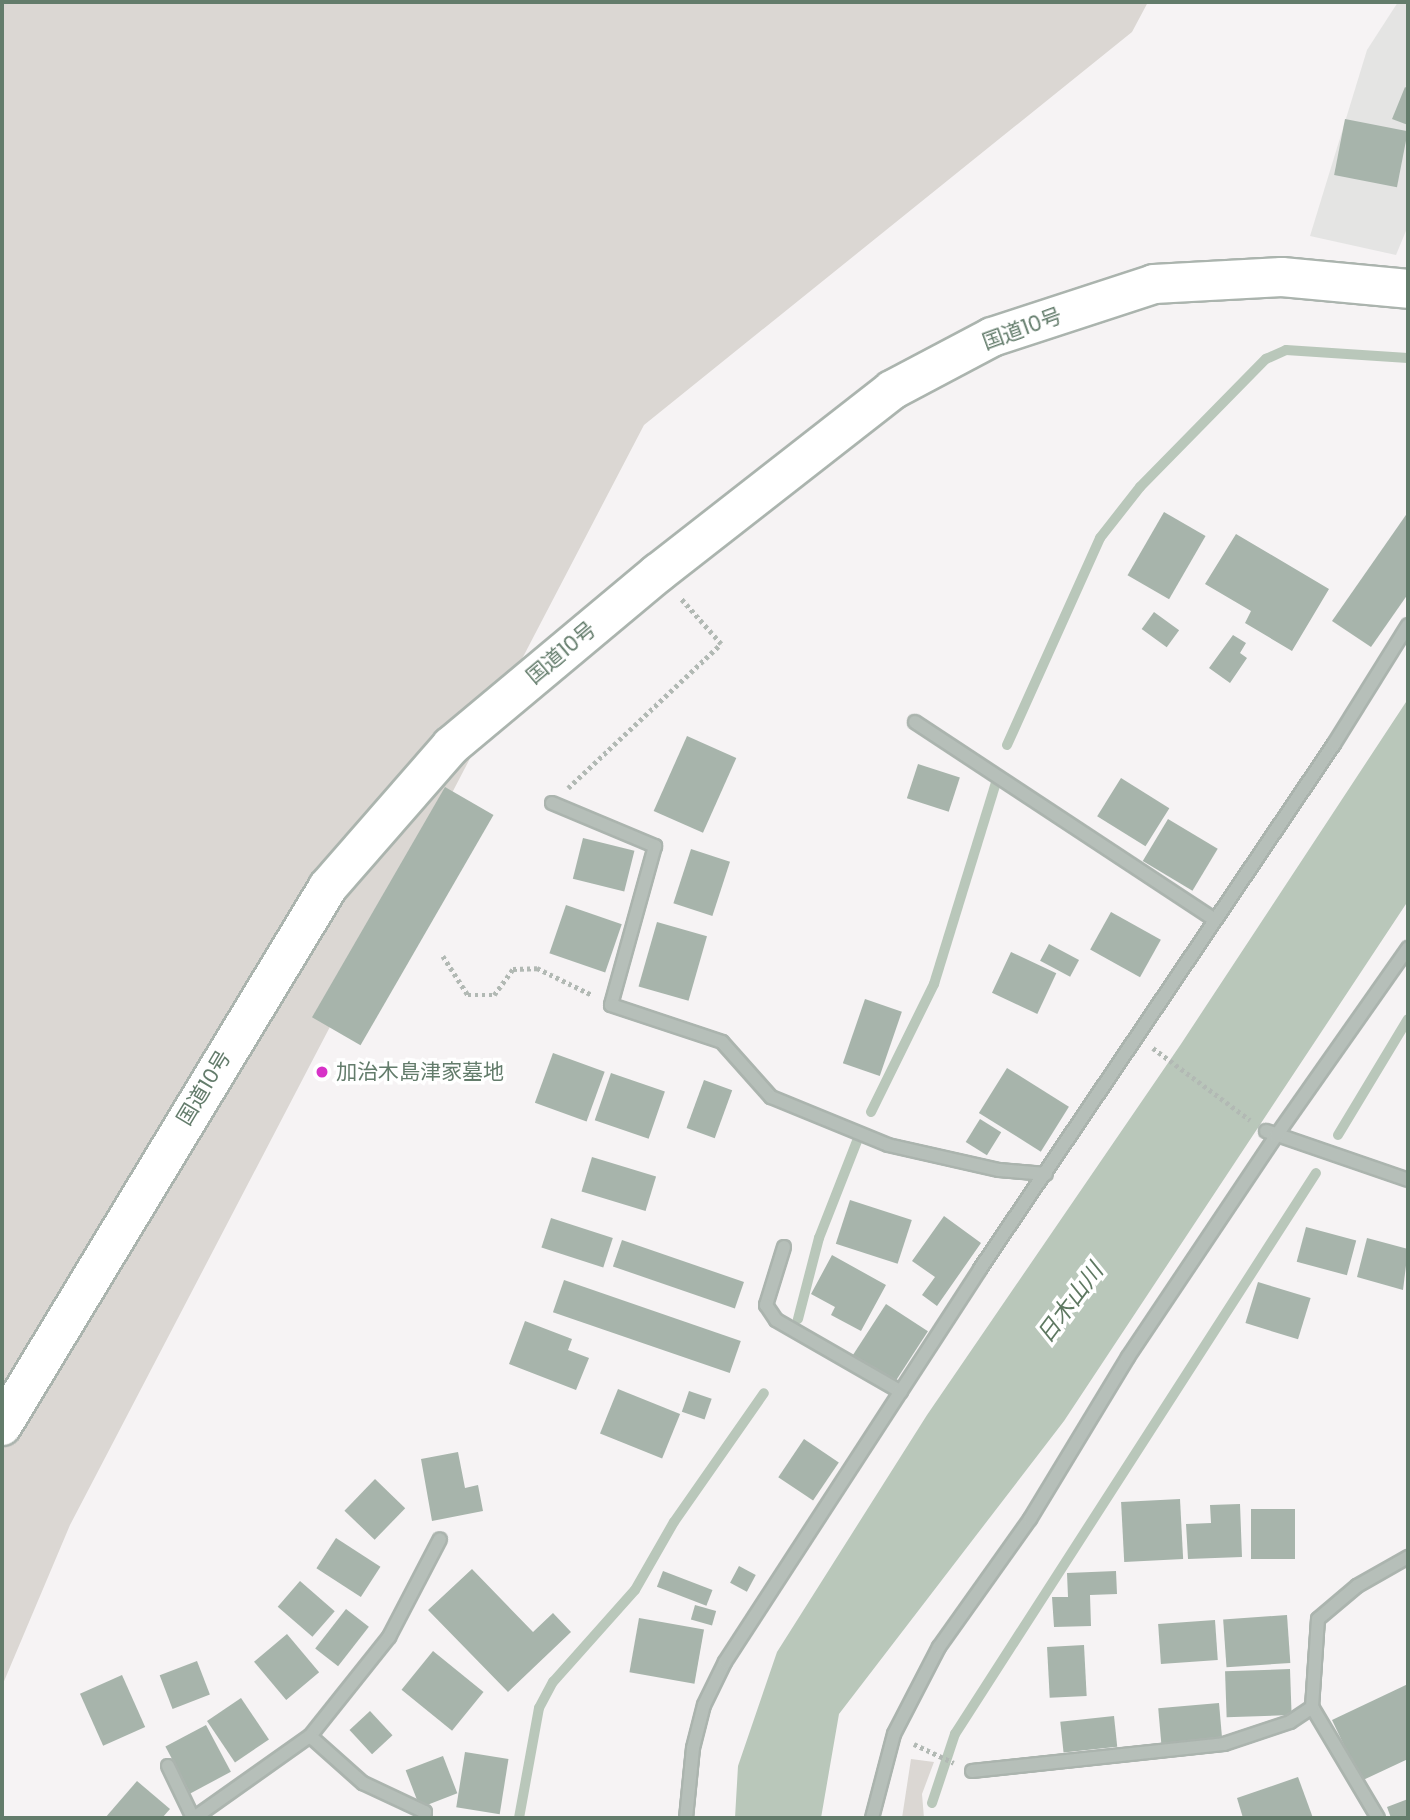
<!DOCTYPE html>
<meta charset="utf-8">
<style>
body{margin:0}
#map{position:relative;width:1410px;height:1820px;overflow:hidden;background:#f6f3f4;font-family:Poppins,"Noto Sans JP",sans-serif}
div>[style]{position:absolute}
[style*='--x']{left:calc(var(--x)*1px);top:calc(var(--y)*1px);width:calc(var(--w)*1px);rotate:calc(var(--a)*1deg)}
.built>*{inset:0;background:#e4e4e3}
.green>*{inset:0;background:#dbd7d3}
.water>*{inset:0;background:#b9c7ba}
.stream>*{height:10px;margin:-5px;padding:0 5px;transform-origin:5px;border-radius:5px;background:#b9c7ba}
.building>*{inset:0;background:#a7b4ab;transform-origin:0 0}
.path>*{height:4.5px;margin-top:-2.25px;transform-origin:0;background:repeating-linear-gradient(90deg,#b2b9b4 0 3.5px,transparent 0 7px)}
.roads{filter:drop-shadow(2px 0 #abb4ae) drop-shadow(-2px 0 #abb4ae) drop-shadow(0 2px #abb4ae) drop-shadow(0 -2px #abb4ae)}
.minor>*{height:12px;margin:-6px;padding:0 6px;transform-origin:6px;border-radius:6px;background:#b6bfb9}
.highway>*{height:38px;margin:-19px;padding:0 19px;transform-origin:19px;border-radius:19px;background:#fff}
.dots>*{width:19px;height:19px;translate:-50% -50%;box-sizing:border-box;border:4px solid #fff;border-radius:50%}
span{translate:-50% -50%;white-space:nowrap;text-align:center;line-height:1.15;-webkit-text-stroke:7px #fff;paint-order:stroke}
.street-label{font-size:21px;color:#637c6b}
.poi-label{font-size:21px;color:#637c6b}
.left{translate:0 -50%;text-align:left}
.water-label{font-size:23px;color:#5e7861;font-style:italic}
.frame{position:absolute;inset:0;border:4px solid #637c6b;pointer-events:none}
</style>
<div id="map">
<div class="built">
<i style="clip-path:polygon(1398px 2px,1408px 2px,1408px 226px,1396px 255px,1310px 236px,1367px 50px)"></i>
</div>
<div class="green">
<i style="clip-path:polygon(2px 2px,1148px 2px,1132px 32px,644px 425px,70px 1525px,2px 1686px)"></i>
<i style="clip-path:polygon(911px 1759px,934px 1762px,922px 1794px,924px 1818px,902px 1818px)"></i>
</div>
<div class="water">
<i style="clip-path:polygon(1408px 699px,1408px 901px,1064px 1421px,839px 1714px,821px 1818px,735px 1818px,738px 1766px,777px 1652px,927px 1415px,1181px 1044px)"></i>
</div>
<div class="stream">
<i style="--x:1007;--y:745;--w:227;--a:-65.8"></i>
<i style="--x:1100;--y:538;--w:65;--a:-51.9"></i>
<i style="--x:1140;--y:487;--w:180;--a:-45.5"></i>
<i style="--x:1266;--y:359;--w:22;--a:-24"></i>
<i style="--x:1286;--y:350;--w:122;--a:3.8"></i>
<i style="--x:871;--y:1112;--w:143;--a:-63.8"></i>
<i style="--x:934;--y:984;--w:218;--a:-72.9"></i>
<i style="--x:1338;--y:1135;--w:135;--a:-58.9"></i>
<i style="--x:798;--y:1319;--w:84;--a:-75.5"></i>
<i style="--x:819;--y:1238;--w:110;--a:-68.6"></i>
<i style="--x:932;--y:1803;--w:73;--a:-71.6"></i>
<i style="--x:955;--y:1734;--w:667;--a:-57.24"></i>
<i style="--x:519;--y:1818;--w:112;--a:-79.7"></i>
<i style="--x:539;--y:1708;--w:30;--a:-62"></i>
<i style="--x:553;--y:1682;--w:123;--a:-48.3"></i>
<i style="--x:635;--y:1590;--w:78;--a:-60.2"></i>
<i style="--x:674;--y:1522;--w:157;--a:-55.1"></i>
</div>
<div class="building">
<i style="clip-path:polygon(1405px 87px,1408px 89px,1408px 125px,1392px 119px)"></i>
<i style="left:1345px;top:119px;width:64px;height:57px;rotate:11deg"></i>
<i style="left:1164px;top:512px;width:48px;height:73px;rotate:30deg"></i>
<i style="clip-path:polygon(1408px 512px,1408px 594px,1371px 647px,1332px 621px)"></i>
<i style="clip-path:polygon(1236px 534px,1329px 589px,1292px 651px,1245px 623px,1251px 611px,1205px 584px)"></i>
<i style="left:1154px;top:612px;width:31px;height:21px;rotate:36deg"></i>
<i style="clip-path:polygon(1233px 635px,1246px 643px,1240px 653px,1247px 658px,1230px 683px,1209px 668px)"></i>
<i style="left:687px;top:736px;width:54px;height:82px;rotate:24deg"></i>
<i style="left:918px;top:764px;width:44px;height:36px;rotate:18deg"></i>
<i style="left:1121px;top:778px;width:57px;height:45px;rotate:32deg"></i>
<i style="left:445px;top:787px;width:56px;height:266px;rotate:30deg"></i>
<i style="left:1168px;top:819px;width:58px;height:49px;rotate:31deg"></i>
<i style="left:583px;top:838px;width:53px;height:42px;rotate:14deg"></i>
<i style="left:691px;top:849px;width:41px;height:57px;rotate:18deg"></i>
<i style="left:566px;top:905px;width:59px;height:51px;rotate:19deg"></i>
<i style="left:1111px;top:912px;width:57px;height:43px;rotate:29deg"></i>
<i style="left:657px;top:922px;width:52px;height:67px;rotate:16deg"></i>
<i style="left:1049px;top:944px;width:34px;height:19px;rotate:28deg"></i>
<i style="left:1011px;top:952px;width:50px;height:45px;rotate:25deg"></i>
<i style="left:865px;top:999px;width:39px;height:68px;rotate:19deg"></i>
<i style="left:553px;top:1053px;width:55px;height:53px;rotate:20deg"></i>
<i style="left:1007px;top:1068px;width:73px;height:53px;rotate:32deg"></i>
<i style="left:611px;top:1073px;width:57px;height:50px;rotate:19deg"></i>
<i style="left:704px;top:1080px;width:30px;height:51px;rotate:20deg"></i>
<i style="left:980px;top:1119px;width:25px;height:27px;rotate:32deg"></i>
<i style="left:592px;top:1157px;width:67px;height:36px;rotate:17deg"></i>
<i style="left:850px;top:1200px;width:65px;height:46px;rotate:18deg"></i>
<i style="clip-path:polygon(944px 1216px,981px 1243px,937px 1306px,922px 1295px,935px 1277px,912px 1261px)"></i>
<i style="left:551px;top:1218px;width:65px;height:31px;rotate:18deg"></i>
<i style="left:1306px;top:1227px;width:52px;height:36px;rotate:15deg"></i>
<i style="clip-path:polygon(1367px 1238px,1408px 1249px,1403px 1290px,1357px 1277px)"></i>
<i style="left:622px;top:1240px;width:129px;height:28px;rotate:19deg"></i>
<i style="clip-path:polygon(832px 1255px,886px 1285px,861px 1331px,831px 1315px,835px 1307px,811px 1294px)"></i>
<i style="left:564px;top:1280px;width:187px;height:34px;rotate:19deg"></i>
<i style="left:1258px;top:1282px;width:55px;height:43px;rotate:17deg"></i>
<i style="left:886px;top:1304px;width:50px;height:64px;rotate:33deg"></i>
<i style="clip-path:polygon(525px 1321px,572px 1339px,568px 1350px,589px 1358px,576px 1390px,509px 1364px)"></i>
<i style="left:618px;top:1389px;width:67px;height:48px;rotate:22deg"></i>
<i style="left:689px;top:1391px;width:24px;height:22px;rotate:19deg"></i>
<i style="left:804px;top:1439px;width:42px;height:46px;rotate:34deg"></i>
<i style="clip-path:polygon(458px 1452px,465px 1488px,478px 1485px,483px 1511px,432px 1521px,421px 1459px)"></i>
<i style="left:375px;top:1479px;width:42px;height:44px;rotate:44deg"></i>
<i style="left:1180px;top:1499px;width:60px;height:59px;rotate:87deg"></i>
<i style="clip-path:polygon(1240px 1504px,1242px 1557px,1188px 1559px,1186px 1524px,1211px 1523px,1210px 1505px)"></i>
<i style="left:1251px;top:1509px;width:44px;height:50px"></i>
<i style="left:336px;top:1538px;width:53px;height:36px;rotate:33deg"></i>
<i style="left:739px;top:1566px;width:19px;height:19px;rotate:28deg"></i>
<i style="clip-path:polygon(472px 1569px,533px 1632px,553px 1613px,571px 1632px,508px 1692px,428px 1610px)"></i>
<i style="left:663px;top:1571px;width:53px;height:17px;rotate:21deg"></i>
<i style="clip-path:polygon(1116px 1571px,1117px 1594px,1090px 1595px,1091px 1626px,1054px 1627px,1052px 1597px,1068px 1597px,1067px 1573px)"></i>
<i style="left:300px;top:1581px;width:46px;height:34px;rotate:41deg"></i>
<i style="left:695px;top:1605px;width:22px;height:15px;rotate:16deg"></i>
<i style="left:346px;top:1609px;width:29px;height:50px;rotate:38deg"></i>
<i style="left:1287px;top:1615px;width:48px;height:64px;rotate:86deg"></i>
<i style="left:639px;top:1618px;width:66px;height:55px;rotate:10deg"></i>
<i style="left:1215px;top:1620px;width:40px;height:57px;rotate:86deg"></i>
<i style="left:287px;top:1634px;width:50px;height:43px;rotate:50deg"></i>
<i style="left:1084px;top:1645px;width:51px;height:37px;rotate:87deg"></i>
<i style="left:433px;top:1651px;width:65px;height:50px;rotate:39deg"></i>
<i style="left:197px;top:1661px;width:36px;height:40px;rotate:69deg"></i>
<i style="left:1290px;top:1669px;width:46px;height:65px;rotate:88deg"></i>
<i style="left:122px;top:1675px;width:57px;height:46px;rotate:66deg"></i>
<i style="clip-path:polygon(1408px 1684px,1408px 1759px,1361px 1781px,1332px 1720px)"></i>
<i style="left:241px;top:1698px;width:50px;height:41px;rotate:56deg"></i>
<i style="left:1219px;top:1703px;width:35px;height:61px;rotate:85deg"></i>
<i style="left:370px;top:1711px;width:33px;height:28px;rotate:47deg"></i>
<i style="left:1114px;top:1716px;width:31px;height:54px;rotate:84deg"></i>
<i style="left:206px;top:1725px;width:53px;height:46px;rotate:62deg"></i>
<i style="left:465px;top:1752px;width:44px;height:56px;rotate:9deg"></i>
<i style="left:443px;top:1756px;width:40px;height:40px;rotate:69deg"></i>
<i style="clip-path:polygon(1298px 1777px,1313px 1818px,1243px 1818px,1237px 1798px)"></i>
<i style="clip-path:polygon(137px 1781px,170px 1809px,162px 1818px,105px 1818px)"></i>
<i style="clip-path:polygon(1408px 1799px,1408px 1818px,1391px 1818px,1387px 1807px)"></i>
</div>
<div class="path">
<i style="--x:568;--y:788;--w:210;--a:-43.3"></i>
<i style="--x:721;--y:644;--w:60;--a:-131.6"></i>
<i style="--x:443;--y:956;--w:46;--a:57.3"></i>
<i style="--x:468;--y:995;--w:26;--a:0"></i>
<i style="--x:494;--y:995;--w:32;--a:-54"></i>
<i style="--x:513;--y:969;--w:24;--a:-2"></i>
<i style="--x:537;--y:968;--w:61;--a:26.1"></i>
<i style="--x:1153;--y:1048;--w:121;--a:36.6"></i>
<i style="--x:914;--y:1744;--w:44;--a:25.4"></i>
</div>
<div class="roads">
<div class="minor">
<i style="--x:915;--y:722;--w:359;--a:33.4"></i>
<i style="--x:552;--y:803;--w:112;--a:22.7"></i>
<i style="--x:655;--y:846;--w:165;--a:105.5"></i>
<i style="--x:611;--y:1005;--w:117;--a:18.4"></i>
<i style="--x:722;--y:1042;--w:74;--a:48.3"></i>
<i style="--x:771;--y:1097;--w:126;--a:22.3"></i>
<i style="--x:888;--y:1145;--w:114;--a:12.7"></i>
<i style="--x:999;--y:1170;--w:47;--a:4.9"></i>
<i style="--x:1266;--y:1131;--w:150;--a:19"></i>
<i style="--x:784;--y:1247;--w:61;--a:107.2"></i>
<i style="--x:766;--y:1305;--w:18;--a:56"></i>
<i style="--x:776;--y:1320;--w:144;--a:29.9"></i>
<i style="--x:310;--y:1736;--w:127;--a:-51.4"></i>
<i style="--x:389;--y:1637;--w:110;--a:-62.5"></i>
<i style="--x:168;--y:1766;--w:58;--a:64.3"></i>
<i style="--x:972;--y:1771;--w:253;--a:-6.1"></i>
<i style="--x:1224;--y:1744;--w:70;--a:-18.4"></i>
<i style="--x:1290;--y:1722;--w:27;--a:-34"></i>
<i style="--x:194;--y:1818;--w:142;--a:-35.3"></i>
<i style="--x:310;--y:1736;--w:71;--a:41.6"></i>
<i style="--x:363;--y:1783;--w:68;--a:25.1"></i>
<i style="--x:425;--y:1812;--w:6;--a:99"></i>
<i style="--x:686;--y:1818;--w:70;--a:-84.3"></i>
<i style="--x:693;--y:1748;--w:44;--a:-75.7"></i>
<i style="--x:704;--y:1705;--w:48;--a:-64"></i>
<i style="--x:725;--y:1662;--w:468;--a:-57"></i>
<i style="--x:980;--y:1269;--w:633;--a:-56.01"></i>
<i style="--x:1334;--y:744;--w:140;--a:-58.1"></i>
<i style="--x:872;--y:1818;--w:87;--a:-75.3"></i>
<i style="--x:894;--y:1734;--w:98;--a:-62.7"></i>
<i style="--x:939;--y:1647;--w:157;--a:-54.6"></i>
<i style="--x:1030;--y:1519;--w:189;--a:-58.8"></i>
<i style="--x:1128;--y:1357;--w:266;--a:-56.2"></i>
<i style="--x:1276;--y:1136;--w:230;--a:-54.9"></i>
<i style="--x:1378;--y:1818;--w:129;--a:-120.7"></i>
<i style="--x:1312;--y:1707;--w:88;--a:-86.1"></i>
<i style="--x:1318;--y:1619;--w:51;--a:-40.2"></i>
<i style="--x:1357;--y:1586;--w:59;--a:-29.6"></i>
</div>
<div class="highway">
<i style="--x:2;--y:1426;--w:630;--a:-58.83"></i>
<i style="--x:328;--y:887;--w:187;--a:-48.9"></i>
<i style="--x:451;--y:746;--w:270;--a:-39.9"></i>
<i style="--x:658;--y:573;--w:297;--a:-38"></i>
<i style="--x:892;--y:390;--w:113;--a:-27.9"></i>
<i style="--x:992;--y:337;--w:170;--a:-18.1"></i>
<i style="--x:1154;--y:284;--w:128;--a:-3.1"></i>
<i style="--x:1282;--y:277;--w:127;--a:5.4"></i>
</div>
</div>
<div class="dots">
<i style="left:322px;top:1072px;background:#d732c7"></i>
</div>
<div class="street-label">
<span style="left:1022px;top:329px;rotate:-20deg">国道10号</span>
<span style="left:561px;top:653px;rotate:-40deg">国道10号</span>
<span style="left:204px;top:1088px;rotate:-59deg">国道10号</span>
</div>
<div class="poi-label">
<span class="left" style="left:336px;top:1072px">加治木島津家墓地</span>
</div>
<div class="water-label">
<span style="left:1070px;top:1303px;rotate:-53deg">日木山川</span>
</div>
<div class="frame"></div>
</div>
